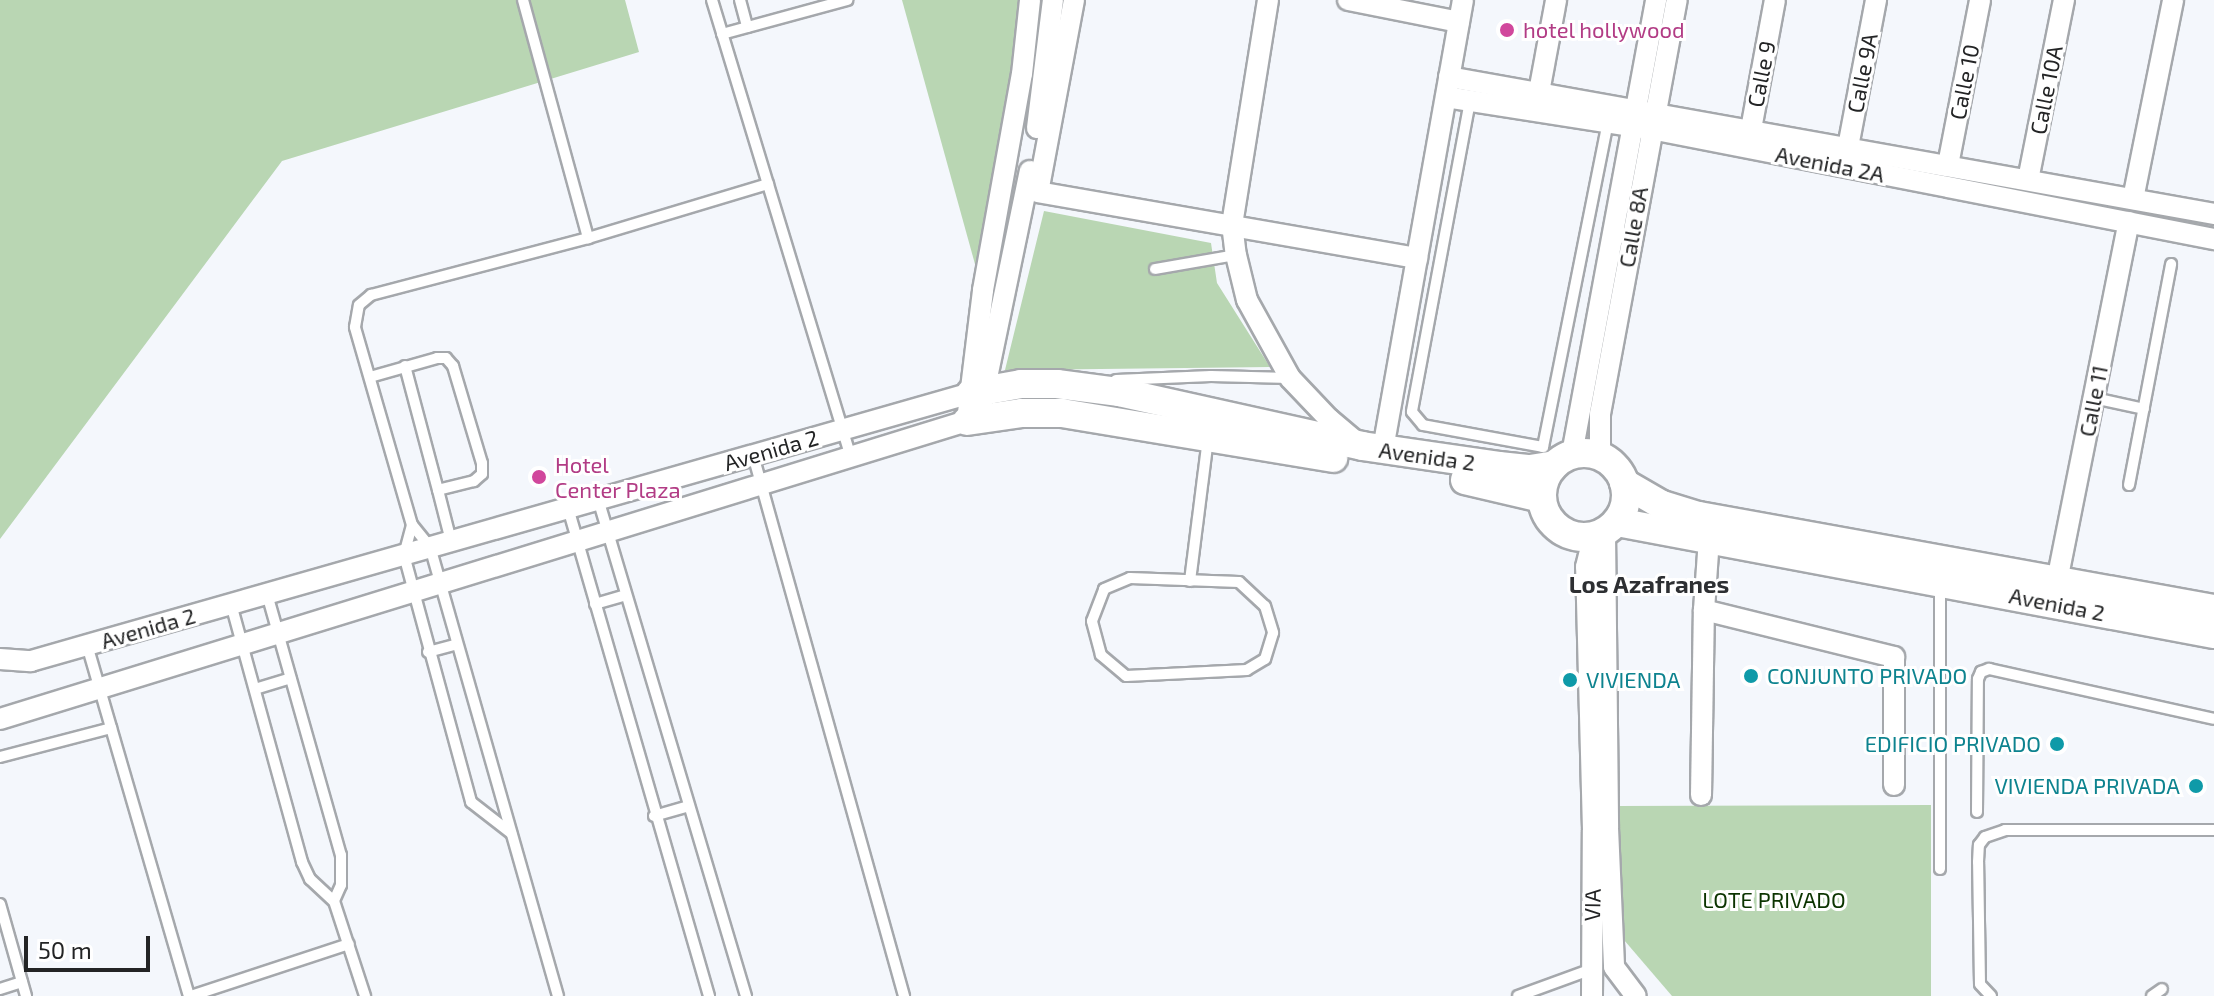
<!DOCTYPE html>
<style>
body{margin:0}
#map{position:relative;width:2214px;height:996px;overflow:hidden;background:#f4f7fc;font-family:"Exo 2",sans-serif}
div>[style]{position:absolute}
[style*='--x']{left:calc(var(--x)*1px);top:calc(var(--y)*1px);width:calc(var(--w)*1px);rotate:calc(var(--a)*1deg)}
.green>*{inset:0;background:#b9d6b3}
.roads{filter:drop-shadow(2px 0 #a5a8ac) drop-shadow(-2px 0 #a5a8ac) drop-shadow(0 2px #a5a8ac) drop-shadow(0 -2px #a5a8ac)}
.lane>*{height:10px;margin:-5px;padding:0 5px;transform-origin:5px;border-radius:5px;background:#fff}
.street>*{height:20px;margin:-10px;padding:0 10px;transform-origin:10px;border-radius:10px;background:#fff}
.secondary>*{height:28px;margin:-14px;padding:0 14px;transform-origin:14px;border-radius:14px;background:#fff}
.secondary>.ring{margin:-14px;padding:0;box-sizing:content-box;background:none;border:28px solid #fff;border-radius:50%}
.dots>*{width:22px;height:22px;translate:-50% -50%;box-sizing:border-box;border:4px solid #fff;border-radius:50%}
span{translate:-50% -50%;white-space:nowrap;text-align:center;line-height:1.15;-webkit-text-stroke:6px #fff;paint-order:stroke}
.hotel-label{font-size:22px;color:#b23c85}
.left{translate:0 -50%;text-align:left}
.street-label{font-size:22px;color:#232425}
.culture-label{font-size:22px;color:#0d838f}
.right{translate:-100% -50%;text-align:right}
.park-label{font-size:22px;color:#0b3400}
.neighbourhood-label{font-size:24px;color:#2d2f32;font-weight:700}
.scale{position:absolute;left:24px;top:936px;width:126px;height:36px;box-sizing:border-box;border:4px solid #232425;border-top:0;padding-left:10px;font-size:24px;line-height:28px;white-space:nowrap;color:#232425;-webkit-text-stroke:6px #fff;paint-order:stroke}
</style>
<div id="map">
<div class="green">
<i style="clip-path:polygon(0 0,625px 0,639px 52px,282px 161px,0 539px)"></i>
<i style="clip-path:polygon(902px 0,1027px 0,978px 275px)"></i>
<i style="clip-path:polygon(1044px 211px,1211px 243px,1217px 283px,1270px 367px,1005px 370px)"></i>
<i style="clip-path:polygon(1931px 805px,1931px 996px,1672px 996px,1618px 933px,1617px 806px)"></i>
</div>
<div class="roads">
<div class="lane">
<i style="--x:523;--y:0;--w:247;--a:74.7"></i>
<i style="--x:712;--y:0;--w:478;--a:73.1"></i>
<i style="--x:740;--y:0;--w:28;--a:75"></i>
<i style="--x:722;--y:34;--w:130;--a:-15.2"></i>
<i style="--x:1470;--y:101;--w:316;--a:100.6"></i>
<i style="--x:1412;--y:412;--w:17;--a:50"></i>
<i style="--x:1423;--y:425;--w:122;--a:10.4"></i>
<i style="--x:1543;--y:447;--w:330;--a:-78.7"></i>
<i style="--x:1155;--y:269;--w:82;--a:-9.8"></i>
<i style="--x:405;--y:366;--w:128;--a:75.1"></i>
<i style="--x:370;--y:377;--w:70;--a:-15.8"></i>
<i style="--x:437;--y:358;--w:9;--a:0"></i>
<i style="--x:446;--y:358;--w:11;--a:49"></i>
<i style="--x:453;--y:366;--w:101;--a:73.4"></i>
<i style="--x:482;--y:463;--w:11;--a:90"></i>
<i style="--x:482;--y:474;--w:11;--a:139"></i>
<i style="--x:474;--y:481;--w:37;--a:166"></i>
<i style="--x:438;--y:490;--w:53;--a:75.7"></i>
<i style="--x:1116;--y:380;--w:95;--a:-2.4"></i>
<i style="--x:1211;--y:376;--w:79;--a:1.5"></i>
<i style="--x:2094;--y:398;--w:51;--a:12.4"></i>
<i style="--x:753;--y:455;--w:562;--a:74.4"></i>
<i style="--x:2129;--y:485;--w:225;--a:-79.2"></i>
<i style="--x:598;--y:499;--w:519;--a:73.42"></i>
<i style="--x:568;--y:508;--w:508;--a:73.88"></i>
<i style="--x:412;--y:525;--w:31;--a:105"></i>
<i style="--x:404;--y:555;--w:256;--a:74.8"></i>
<i style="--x:471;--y:802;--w:51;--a:37.8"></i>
<i style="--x:1130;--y:578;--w:109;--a:2.1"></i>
<i style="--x:1239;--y:582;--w:35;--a:43"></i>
<i style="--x:1265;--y:606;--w:28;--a:73"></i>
<i style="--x:1273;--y:633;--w:27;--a:107"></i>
<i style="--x:1265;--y:659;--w:21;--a:149"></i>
<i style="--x:1247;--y:670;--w:121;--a:177.2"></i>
<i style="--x:1126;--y:676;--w:33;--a:-140"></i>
<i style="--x:1101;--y:655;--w:35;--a:-105"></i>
<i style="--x:1092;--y:621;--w:34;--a:-69"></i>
<i style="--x:1104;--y:589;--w:28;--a:-23"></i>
<i style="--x:1190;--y:581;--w:143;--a:-82.8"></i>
<i style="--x:267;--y:594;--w:271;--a:74.2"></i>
<i style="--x:341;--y:855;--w:30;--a:90"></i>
<i style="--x:341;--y:885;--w:17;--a:114"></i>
<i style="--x:231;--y:604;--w:268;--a:74.6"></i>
<i style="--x:302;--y:862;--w:19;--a:65"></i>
<i style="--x:310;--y:879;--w:33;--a:43"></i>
<i style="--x:334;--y:901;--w:100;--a:71.9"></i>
<i style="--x:595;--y:604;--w:32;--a:-16"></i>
<i style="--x:87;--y:645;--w:366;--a:73.8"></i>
<i style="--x:428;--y:652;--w:30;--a:-15"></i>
<i style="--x:255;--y:689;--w:37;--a:-17"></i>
<i style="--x:0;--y:757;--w:115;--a:-14.6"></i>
<i style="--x:1977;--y:812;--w:133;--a:-89.6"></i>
<i style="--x:1978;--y:679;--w:8;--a:-67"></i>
<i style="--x:1981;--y:672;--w:9;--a:-21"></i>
<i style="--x:1989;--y:669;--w:230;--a:12.5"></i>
<i style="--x:654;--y:816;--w:36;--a:-16"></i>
<i style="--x:1940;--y:869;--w:285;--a:-90"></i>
<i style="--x:0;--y:904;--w:96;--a:74.2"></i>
<i style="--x:0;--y:989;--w:23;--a:-18"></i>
<i style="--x:191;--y:996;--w:166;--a:-18.2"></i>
<i style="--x:558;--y:996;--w:467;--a:-105.9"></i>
<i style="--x:430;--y:547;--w:28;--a:-129"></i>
<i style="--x:412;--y:525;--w:206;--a:-106.1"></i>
<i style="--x:355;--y:327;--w:22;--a:-80"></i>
<i style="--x:359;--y:305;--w:16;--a:-40"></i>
<i style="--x:371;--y:295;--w:224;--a:-14.7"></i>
<i style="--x:588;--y:238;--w:188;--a:-16.7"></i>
<i style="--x:1518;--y:996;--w:79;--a:-20"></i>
<i style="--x:1991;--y:996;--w:16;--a:-133"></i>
<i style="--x:1980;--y:984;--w:122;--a:-90.9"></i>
<i style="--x:1978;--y:862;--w:17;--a:-87"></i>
<i style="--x:1979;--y:845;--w:10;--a:-53"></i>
<i style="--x:1985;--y:837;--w:21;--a:-19"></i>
<i style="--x:2005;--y:830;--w:209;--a:0"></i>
<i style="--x:2152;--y:996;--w:12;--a:-35"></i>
</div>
<div class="street">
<i style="--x:1074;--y:0;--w:195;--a:100.6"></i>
<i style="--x:1038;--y:192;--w:385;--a:9.9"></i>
<i style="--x:1268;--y:0;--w:227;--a:99.1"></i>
<i style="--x:1232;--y:224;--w:31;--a:83"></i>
<i style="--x:1236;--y:255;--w:46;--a:76.3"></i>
<i style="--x:1247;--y:300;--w:89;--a:61.1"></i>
<i style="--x:1290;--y:378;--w:57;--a:46.4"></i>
<i style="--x:1329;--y:419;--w:38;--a:40"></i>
<i style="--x:1348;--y:0;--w:113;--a:11.2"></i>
<i style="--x:1449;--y:77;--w:777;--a:10.15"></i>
<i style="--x:1446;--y:97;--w:207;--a:8.9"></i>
<i style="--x:1651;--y:129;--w:574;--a:11.06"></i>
<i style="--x:1537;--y:103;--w:105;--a:-79.5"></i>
<i style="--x:1037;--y:128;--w:129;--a:-82.9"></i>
<i style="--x:1749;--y:140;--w:142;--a:-79.5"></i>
<i style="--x:1848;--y:147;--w:150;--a:-79.2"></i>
<i style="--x:1948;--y:165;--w:168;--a:-79"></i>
<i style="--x:2028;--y:180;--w:184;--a:-78.7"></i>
<i style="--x:2133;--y:199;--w:203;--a:-78.6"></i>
<i style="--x:982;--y:402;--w:236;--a:-78.3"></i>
<i style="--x:1383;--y:449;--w:456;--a:-79.9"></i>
<i style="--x:1572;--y:454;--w:462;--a:-79.5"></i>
<i style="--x:1600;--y:456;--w:42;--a:-90"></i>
<i style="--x:1600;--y:414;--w:421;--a:-79.5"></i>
<i style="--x:1605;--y:532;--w:296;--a:89.4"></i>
<i style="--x:1608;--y:828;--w:139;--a:87.5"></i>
<i style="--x:1614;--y:967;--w:36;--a:53"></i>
<i style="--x:2057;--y:581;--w:366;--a:-78.7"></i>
<i style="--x:1704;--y:610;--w:196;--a:13.9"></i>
<i style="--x:1894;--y:657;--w:128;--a:90"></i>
<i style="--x:0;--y:659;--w:31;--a:4"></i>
<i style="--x:31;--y:661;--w:977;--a:-15.91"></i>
<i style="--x:0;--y:719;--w:1012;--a:-17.13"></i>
<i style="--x:967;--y:421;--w:132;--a:-83"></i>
<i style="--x:983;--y:290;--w:219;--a:-79.8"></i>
<i style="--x:1022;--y:74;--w:74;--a:-83.8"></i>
<i style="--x:1701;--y:795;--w:185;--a:-89.1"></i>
<i style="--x:1704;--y:610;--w:71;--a:-86"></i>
<i style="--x:1593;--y:830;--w:263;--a:-91.5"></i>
<i style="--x:1586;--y:567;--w:32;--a:-76"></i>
<i style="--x:1592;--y:996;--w:166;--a:-89.7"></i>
<i style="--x:1593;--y:830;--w:11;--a:-5"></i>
</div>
<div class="secondary">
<i style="--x:971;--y:393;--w:51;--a:-10.2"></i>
<i style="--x:1021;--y:384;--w:36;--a:0"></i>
<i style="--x:1057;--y:384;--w:63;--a:7.4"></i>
<i style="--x:1119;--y:392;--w:249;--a:12.5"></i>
<i style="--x:1362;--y:446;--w:138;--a:8.3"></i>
<i style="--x:1499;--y:466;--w:31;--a:6"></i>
<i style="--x:1530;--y:469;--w:24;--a:-9"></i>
<i style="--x:967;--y:421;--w:56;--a:-8.3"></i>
<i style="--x:1022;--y:413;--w:40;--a:0"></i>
<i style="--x:1062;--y:413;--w:275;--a:9.4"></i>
<i class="ring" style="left:1542px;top:453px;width:56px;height:56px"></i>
<i style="--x:1465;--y:480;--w:79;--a:13.2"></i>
<i style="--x:1624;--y:483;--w:44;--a:30.1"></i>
<i style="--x:1662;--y:505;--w:39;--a:17"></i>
<i style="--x:1699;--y:516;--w:523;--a:10.24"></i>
<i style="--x:1617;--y:522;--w:607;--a:10.63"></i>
</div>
</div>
<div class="dots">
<i style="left:1507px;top:30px;background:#d1479c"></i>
<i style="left:539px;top:477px;background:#d1479c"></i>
<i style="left:1751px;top:676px;background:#0f9aa8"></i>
<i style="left:1570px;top:680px;background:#0f9aa8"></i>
<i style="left:2057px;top:744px;background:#0f9aa8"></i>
<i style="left:2196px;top:786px;background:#0f9aa8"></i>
</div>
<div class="hotel-label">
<span class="left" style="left:1523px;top:30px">hotel hollywood</span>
<span class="left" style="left:555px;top:477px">Hotel<br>Center Plaza</span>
</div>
<div class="street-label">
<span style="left:1862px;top:73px;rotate:-79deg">Calle 9A</span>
<span style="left:1761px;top:74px;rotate:-79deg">Calle 9</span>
<span style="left:1964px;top:82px;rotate:-79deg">Calle 10</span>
<span style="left:2046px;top:90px;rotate:-79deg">Calle 10A</span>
<span style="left:1830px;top:164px;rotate:11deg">Avenida 2A</span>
<span style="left:1633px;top:227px;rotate:-80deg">Calle 8A</span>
<span style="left:2093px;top:401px;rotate:-79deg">Calle 11</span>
<span style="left:771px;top:450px;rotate:-16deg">Avenida 2</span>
<span style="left:1427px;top:456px;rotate:8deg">Avenida 2</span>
<span style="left:2057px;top:604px;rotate:11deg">Avenida 2</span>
<span style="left:148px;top:628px;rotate:-16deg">Avenida 2</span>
<span style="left:1592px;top:905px;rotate:-89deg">VIA</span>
</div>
<div class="culture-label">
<span class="left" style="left:1767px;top:676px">CONJUNTO PRIVADO</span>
<span class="left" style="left:1586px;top:680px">VIVIENDA</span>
<span class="right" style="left:2041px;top:744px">EDIFICIO PRIVADO</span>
<span class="right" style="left:2180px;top:786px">VIVIENDA PRIVADA</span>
</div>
<div class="park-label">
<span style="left:1774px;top:900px">LOTE PRIVADO</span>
</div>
<div class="neighbourhood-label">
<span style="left:1649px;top:584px">Los Azafranes</span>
</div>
<div class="scale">50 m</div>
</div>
